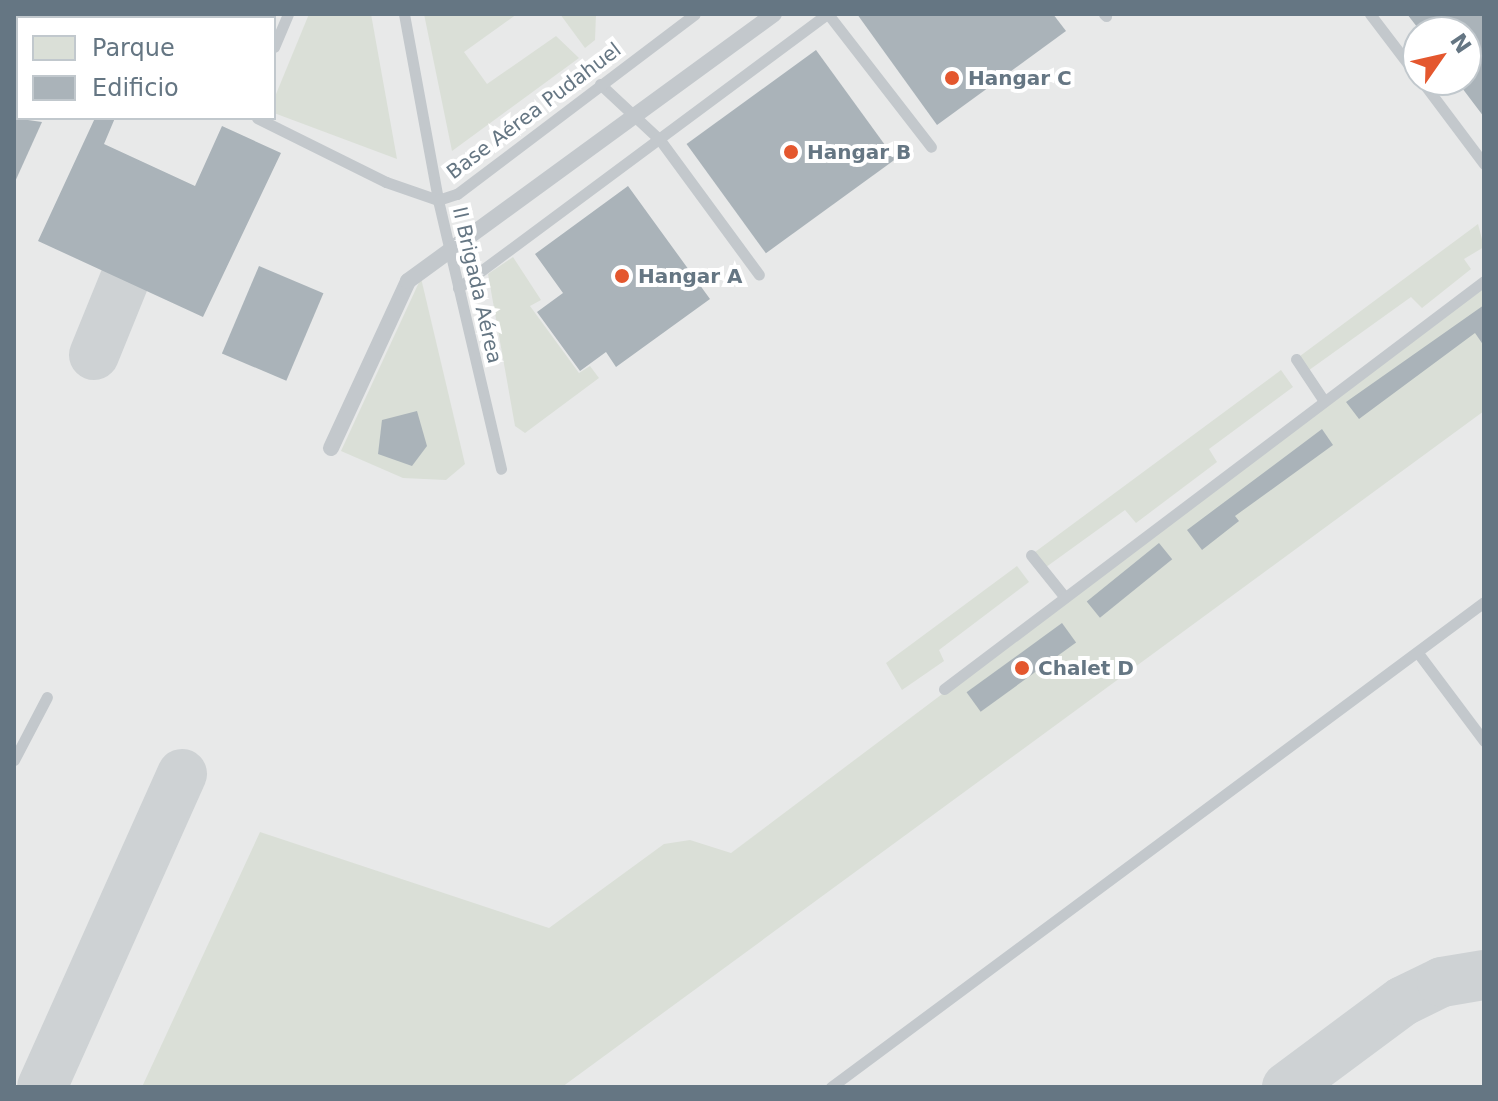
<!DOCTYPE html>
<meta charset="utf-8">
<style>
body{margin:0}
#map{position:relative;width:1498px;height:1101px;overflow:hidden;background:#fafaf8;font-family:"DejaVu Sans",sans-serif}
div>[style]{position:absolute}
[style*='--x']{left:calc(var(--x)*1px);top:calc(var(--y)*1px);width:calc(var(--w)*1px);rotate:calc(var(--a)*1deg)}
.built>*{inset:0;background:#e8e9e9}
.green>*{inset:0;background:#dadfd7}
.taxiway>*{height:50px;margin:-25px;padding:0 25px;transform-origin:25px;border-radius:25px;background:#ced2d4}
.building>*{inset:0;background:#aab3b9;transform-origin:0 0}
.service>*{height:11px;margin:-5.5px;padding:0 5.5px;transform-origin:5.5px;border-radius:5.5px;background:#c3c8cc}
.pedestrian>*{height:16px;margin:-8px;padding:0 8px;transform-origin:8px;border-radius:8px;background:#c3c8cc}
.dots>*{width:22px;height:22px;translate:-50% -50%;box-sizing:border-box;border:4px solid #fff;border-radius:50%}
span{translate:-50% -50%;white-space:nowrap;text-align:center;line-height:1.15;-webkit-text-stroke:8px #fff;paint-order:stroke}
.poi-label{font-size:20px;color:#657683;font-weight:700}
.left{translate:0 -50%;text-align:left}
.street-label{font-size:20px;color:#657683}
.frame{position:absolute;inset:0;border:16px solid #657683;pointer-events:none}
.legend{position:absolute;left:16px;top:16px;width:260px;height:104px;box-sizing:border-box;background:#fff;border:2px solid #c1c8cd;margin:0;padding:10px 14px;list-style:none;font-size:24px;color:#657683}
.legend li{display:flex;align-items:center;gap:16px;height:40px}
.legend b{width:40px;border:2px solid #c1c8cd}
.north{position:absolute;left:1402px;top:16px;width:80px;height:80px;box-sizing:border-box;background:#fff;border:2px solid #c1c8cd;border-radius:50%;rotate:56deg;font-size:22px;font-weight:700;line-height:32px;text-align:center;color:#657683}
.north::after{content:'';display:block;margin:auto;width:28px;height:36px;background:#e4572e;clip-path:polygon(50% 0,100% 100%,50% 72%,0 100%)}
</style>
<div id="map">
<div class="built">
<i style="clip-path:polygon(evenodd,14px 14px,1484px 14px,1484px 1087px,14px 1087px,14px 14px,18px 18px,274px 18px,274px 118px,18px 118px,18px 18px,14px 14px,1418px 32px,1466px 32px,1466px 80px,1418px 80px,1418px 32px)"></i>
</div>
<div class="green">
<i style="clip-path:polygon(309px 14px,371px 14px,397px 159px,274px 113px,274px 99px)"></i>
<i style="clip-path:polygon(424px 14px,517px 14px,464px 52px,487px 84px,556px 36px,579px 58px,452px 151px)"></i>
<i style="clip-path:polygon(560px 14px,596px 14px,595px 40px,585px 48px)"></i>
<i style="clip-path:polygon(1478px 224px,1484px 247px,1464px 259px,1471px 269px,1422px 308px,1411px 297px,1305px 373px,1296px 359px)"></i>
<i style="clip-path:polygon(513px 257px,541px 300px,530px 306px,579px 373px,590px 366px,599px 378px,525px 433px,515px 426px,488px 274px)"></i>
<i style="clip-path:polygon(421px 278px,465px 464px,446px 480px,403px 478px,341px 451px)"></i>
<i style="clip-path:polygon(1484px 286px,1484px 411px,562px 1087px,142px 1087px,260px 832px,549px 928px,664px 844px,690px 840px,731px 853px)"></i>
<i style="clip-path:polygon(1281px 370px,1293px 387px,1209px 449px,1217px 462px,1136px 523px,1125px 510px,1042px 570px,1031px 555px)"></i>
<i style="clip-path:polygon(1017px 566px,1029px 582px,939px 650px,944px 661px,902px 690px,886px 663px)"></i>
</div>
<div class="taxiway">
<i style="--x:94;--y:355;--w:80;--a:-67.9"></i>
<i style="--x:42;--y:1087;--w:343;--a:-65.9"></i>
<i style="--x:1287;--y:1087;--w:144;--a:-36.6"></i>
<i style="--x:1403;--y:1001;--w:43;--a:-26"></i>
<i style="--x:1442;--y:982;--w:43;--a:-9.5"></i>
</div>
<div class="building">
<i style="clip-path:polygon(857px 14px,1053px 14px,1066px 31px,937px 125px)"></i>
<i style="clip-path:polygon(1407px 14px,1484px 14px,1484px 117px,1456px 80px,1466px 80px,1466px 32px,1421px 32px)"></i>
<i style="left:816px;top:50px;width:135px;height:160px;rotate:54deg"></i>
<i style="clip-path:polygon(14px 118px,42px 122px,14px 184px)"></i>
<i style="clip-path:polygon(95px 118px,115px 118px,104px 144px,195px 186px,222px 126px,281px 153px,203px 317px,38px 241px)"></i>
<i style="clip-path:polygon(628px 186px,710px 299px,616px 367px,606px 352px,580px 371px,537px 312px,563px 293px,535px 254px)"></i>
<i style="left:259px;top:266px;width:70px;height:95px;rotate:23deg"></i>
<i style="clip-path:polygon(1484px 305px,1484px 346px,1475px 333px,1359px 419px,1346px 402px)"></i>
<i style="clip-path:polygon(417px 411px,427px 446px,412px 466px,378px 454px,382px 420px)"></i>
<i style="clip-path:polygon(1322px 429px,1333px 445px,1235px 516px,1239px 521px,1202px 550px,1187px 530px)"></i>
<i style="left:1159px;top:543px;width:21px;height:93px;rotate:51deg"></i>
<i style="left:1062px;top:623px;width:24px;height:118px;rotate:54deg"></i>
</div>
<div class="service">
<i style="--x:16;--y:14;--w:10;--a:24"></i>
<i style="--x:404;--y:14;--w:189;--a:79.6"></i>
<i style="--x:438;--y:200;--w:276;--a:76.8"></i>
<i style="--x:828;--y:14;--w:168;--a:52.2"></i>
<i style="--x:1104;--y:14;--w:3;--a:45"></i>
<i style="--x:1370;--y:14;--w:79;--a:52.7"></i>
<i style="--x:274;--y:47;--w:36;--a:-67"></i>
<i style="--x:1421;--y:80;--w:105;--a:53.1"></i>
<i style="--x:600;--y:84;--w:82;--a:43"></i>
<i style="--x:660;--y:140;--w:167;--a:53.7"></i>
<i style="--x:257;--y:118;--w:144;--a:26.4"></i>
<i style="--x:386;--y:182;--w:55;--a:19.1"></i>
<i style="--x:438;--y:200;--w:20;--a:-18"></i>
<i style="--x:457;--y:194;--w:298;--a:-37.1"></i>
<i style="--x:458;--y:288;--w:460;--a:-36.6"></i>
<i style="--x:1296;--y:359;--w:50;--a:56.3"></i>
<i style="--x:1031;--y:555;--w:51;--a:51.3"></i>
<i style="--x:1418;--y:653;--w:110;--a:53.1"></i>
<i style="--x:944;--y:689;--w:677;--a:-37.07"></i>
<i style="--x:14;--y:760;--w:71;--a:-62.4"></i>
<i style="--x:831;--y:1087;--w:813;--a:-36.6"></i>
</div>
<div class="pedestrian">
<i style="--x:331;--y:448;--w:184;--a:-65.2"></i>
<i style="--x:408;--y:281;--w:453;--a:-36.1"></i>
</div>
<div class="dots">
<i style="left:952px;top:78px;background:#e4572e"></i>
<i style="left:791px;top:152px;background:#e4572e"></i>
<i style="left:622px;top:276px;background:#e4572e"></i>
<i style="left:1022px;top:668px;background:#e4572e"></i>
</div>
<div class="poi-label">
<span class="left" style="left:968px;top:78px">Hangar C</span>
<span class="left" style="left:807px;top:152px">Hangar B</span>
<span class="left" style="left:638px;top:276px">Hangar A</span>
<span class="left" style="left:1038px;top:668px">Chalet D</span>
</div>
<div class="street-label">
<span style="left:534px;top:111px;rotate:-37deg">Base Aérea Pudahuel</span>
<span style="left:477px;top:285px;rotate:77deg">II Brigada Aérea</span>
</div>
<div class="frame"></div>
<ul class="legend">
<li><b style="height:22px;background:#dadfd7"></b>Parque</li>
<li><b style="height:22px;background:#aab3b9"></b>Edificio</li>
</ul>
<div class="north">N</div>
</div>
